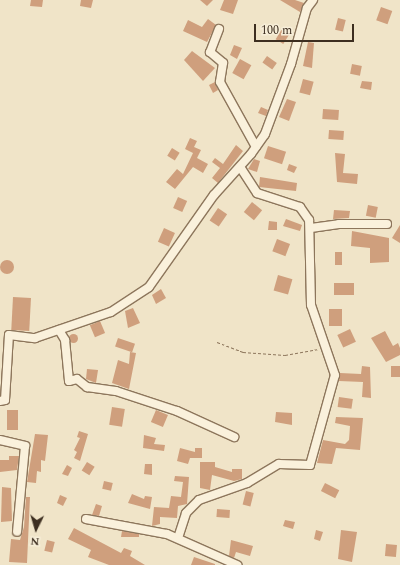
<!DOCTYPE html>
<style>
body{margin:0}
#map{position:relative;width:400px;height:565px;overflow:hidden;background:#f0e4c8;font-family:Spectral,serif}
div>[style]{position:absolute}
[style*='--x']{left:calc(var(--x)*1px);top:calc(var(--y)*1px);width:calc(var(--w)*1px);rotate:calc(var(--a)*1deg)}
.building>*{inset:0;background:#cf9f7d;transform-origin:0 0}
.round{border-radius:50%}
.path>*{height:1px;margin-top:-0.5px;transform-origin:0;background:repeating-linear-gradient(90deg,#8d765c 0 3px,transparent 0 5px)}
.roads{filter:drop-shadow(1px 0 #8d765c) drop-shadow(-1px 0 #8d765c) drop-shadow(0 1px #8d765c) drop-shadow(0 -1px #8d765c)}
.minor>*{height:8px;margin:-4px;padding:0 4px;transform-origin:4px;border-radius:4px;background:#faf1dc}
span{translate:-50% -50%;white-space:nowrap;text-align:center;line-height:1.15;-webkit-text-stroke:3.5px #f7eed8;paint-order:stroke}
.north{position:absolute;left:16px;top:509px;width:40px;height:40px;-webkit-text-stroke:3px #f7eed8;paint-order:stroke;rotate:185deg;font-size:11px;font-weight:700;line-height:16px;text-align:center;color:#3d2e20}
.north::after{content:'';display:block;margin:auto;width:14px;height:18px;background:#3d2e20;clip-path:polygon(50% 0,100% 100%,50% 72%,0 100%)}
.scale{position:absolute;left:254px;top:24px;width:100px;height:18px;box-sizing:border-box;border:2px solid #3d2e20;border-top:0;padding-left:5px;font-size:12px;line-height:14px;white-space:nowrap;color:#3d2e20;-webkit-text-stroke:3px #f7eed8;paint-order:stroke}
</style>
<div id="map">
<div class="building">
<i style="clip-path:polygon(31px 0,43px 0,42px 7px,30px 6px)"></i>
<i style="clip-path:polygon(81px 0,93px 0,91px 8px,80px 6px)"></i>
<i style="clip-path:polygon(200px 0,213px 0,207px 6px)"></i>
<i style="clip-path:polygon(224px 0,238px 0,233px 14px,220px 10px)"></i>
<i style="clip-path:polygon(280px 0,295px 0,304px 3px,300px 12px)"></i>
<i style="left:381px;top:7px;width:12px;height:14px;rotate:20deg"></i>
<i style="left:338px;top:18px;width:8px;height:12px;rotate:14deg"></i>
<i style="clip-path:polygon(208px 19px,216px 25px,207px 42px,183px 31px,188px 20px,202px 27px)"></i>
<i style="left:282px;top:29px;width:9px;height:12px;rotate:32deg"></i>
<i style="clip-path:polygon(308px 42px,314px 43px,312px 68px,303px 66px)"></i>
<i style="clip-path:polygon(234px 45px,242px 48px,237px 59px,230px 55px)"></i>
<i style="clip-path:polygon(192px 51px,215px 68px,203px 81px,184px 60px)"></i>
<i style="left:267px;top:56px;width:12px;height:8px;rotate:35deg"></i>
<i style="left:240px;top:59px;width:13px;height:16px;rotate:29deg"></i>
<i style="left:352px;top:64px;width:10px;height:10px;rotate:11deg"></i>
<i style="left:303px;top:79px;width:11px;height:14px;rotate:15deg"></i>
<i style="clip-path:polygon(362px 81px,372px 82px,371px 90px,360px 88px)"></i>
<i style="clip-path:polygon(215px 82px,218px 90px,213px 93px,209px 85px)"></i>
<i style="clip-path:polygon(287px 99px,296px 102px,289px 121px,279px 117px)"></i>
<i style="clip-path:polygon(261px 107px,268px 110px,266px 116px,258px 113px)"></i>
<i style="left:323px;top:109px;width:16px;height:10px;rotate:4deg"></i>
<i style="left:329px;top:130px;width:15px;height:9px;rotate:4deg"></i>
<i style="clip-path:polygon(190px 138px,197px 141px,194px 147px,201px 150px,197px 158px,208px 164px,203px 173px,193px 167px,175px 189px,166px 182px,177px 169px,183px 174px,193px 153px,185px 149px)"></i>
<i style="clip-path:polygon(236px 145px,243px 151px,218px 183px,212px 178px,220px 168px,212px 162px,215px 158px,223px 164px)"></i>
<i style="left:268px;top:146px;width:19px;height:13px;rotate:18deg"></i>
<i style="left:172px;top:148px;width:9px;height:9px;rotate:32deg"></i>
<i style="clip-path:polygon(335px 153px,345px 154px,343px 173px,358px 174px,357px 184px,337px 182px)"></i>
<i style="clip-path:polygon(254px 159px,260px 161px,257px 172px,248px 169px)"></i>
<i style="clip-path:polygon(289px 164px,297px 167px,294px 173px,287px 170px)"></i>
<i style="clip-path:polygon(260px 177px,297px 183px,296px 191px,259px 187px)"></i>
<i style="left:178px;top:197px;width:10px;height:12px;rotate:24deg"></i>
<i style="left:252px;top:202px;width:13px;height:13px;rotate:39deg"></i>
<i style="left:368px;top:205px;width:10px;height:11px;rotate:11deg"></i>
<i style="left:218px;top:208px;width:11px;height:15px;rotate:34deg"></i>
<i style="clip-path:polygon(334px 210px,350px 211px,349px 218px,333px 219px)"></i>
<i style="clip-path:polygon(286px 219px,302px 225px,300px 231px,283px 226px)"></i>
<i style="clip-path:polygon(269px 221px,277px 222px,277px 230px,268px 230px)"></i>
<i style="clip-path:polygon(400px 225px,400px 243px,392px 238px)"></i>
<i style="left:164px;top:228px;width:12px;height:15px;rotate:24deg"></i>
<i style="clip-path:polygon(352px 231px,389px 238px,389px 262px,370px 263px,370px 248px,351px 246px)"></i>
<i style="left:277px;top:239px;width:14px;height:13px;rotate:21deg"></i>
<i style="left:335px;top:252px;width:7px;height:13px"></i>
<i class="round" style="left:0;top:260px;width:14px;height:14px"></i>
<i style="left:278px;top:275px;width:15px;height:16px;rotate:16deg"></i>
<i style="left:334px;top:283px;width:20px;height:12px"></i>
<i style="clip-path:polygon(161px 289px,166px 298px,156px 304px,152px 295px)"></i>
<i style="left:13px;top:297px;width:18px;height:33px;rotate:3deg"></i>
<i style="clip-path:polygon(133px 308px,140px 323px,128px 328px,125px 311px)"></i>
<i style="left:329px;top:309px;width:13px;height:17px"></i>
<i style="left:100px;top:321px;width:13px;height:11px;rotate:67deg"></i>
<i style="left:350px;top:329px;width:14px;height:14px;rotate:65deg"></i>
<i style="clip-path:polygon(385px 331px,393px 346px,398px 343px,400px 348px,400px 355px,386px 362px,371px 338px)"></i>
<i class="round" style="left:68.5px;top:333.5px;width:9px;height:9px"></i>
<i style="left:118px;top:338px;width:18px;height:9px;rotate:19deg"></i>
<i style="clip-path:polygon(130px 352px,136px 353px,129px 389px,112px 383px,118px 360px,129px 364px)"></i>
<i style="clip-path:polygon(362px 366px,370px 367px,371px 398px,362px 397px,363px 382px,339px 381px,340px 373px,361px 374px)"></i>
<i style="left:391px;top:366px;width:9px;height:11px"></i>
<i style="clip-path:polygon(87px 369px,98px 370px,96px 383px,86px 379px)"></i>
<i style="left:339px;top:397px;width:14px;height:10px;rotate:8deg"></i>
<i style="left:112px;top:407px;width:13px;height:18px;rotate:9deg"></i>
<i style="left:7px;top:410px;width:11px;height:20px"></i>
<i style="left:156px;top:410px;width:13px;height:13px;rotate:23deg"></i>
<i style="clip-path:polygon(276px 412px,292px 413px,292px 425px,275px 422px)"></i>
<i style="clip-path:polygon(336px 417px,363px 418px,360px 450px,336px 448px,332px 464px,317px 463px,323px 440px,345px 444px,349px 440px,350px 426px,335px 423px)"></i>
<i style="clip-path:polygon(79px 431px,88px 434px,80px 461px,74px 458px,77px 452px,74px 450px,80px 438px,77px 437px)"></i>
<i style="clip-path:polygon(35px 434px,48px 435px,45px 461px,41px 460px,41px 472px,37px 471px,36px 483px,27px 482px)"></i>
<i style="clip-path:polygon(144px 435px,156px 438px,154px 444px,165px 445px,164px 451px,143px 448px)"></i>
<i style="clip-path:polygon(180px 448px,195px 452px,195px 448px,202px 448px,202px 458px,190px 458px,188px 464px,177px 461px)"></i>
<i style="clip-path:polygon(9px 456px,19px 456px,17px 470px,0 472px,0 460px,9px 460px)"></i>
<i style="left:87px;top:462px;width:9px;height:10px;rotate:32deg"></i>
<i style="clip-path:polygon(200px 462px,215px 462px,215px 467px,232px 472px,232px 469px,242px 469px,242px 479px,234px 481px,212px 475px,210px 490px,200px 488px)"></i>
<i style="clip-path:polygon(145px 464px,152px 464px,152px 475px,144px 474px)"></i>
<i style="clip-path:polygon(67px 465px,72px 468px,68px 476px,62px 474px)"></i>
<i style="clip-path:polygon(175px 476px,189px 477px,187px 504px,178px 506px,177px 518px,160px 517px,160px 524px,152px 526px,154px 507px,169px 508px,171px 496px,181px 497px,183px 482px,174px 481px)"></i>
<i style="left:104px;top:481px;width:9px;height:8px;rotate:13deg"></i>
<i style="left:325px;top:483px;width:16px;height:9px;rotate:27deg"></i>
<i style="clip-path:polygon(2px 487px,11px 488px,12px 521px,1px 522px)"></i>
<i style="left:246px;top:491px;width:8px;height:14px;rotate:14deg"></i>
<i style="clip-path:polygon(132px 494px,144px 499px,145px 496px,152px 497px,150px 509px,128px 503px)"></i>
<i style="clip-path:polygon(60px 495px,67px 498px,63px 506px,57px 503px)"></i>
<i style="clip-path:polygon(26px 497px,30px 497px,27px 563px,9px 562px,11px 539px,20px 540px,24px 527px)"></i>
<i style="clip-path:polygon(96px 504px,102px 506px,99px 516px,92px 515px)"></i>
<i style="left:217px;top:509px;width:13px;height:8px;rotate:4deg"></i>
<i style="clip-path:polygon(285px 520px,295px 522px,293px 529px,283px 526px)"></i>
<i style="clip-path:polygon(74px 528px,121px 553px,124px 548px,132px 551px,130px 556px,145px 565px,109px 565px,88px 557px,91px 550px,68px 539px)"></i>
<i style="clip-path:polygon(316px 530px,323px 532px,320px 541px,314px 539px)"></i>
<i style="clip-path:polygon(341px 530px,357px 532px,352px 562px,338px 559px)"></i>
<i style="clip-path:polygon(122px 531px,139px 534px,139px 537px,121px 537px)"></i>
<i style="left:47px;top:540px;width:8px;height:11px;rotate:14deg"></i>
<i style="clip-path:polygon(231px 540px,253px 546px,250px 556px,236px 552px,234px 558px,229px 556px)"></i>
<i style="left:386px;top:544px;width:11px;height:12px;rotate:5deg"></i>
<i style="clip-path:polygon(194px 557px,215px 564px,215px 565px,191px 565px)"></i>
</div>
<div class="path">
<i style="--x:217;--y:342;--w:28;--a:21"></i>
<i style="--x:243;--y:352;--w:42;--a:4.1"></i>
<i style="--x:285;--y:355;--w:34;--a:-10"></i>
</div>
<div class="roads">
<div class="minor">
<i style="--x:219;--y:29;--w:25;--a:111"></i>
<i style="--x:210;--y:52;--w:17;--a:40"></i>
<i style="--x:223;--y:63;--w:19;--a:99"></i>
<i style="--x:220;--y:82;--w:74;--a:61"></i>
<i style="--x:311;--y:228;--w:28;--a:-8"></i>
<i style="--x:339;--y:224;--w:48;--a:0"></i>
<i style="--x:59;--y:330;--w:12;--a:59"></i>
<i style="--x:65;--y:340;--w:41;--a:84.4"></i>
<i style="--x:69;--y:381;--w:8;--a:-14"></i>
<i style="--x:77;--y:379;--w:13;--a:39"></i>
<i style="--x:87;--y:387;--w:29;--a:8"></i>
<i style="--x:116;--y:391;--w:64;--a:18.2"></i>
<i style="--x:177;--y:411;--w:63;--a:24.5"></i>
<i style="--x:0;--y:401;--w:5;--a:-11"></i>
<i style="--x:5;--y:400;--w:65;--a:-86.5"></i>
<i style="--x:9;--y:335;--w:26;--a:7"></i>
<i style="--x:35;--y:338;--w:80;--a:-18.9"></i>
<i style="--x:111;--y:312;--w:45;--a:-33.3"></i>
<i style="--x:149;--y:287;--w:113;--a:-54.8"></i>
<i style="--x:214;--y:195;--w:55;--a:-47.9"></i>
<i style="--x:251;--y:154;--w:24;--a:-55"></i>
<i style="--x:265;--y:134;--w:75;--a:-69.6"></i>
<i style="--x:291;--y:64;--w:58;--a:-74.1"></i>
<i style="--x:307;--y:8;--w:10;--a:-53"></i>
<i style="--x:0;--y:440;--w:26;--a:13"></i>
<i style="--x:25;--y:446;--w:86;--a:95.3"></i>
<i style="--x:86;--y:519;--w:82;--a:10.5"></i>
<i style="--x:167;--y:534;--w:77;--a:23.9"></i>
<i style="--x:178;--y:538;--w:26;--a:-72"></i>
<i style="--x:186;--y:513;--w:18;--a:-45"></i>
<i style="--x:199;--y:500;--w:51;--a:-19.5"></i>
<i style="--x:247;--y:483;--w:37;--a:-31"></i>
<i style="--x:279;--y:464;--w:31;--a:2"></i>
<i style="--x:310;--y:465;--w:93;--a:-74.5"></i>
<i style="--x:335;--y:375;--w:74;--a:-108.9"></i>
<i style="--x:311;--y:305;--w:85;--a:-91.3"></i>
<i style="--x:309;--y:220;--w:16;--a:-125"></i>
<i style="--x:300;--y:207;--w:45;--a:-162"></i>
<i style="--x:257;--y:193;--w:31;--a:-123"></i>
</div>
</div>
<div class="north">N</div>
<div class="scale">100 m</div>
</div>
